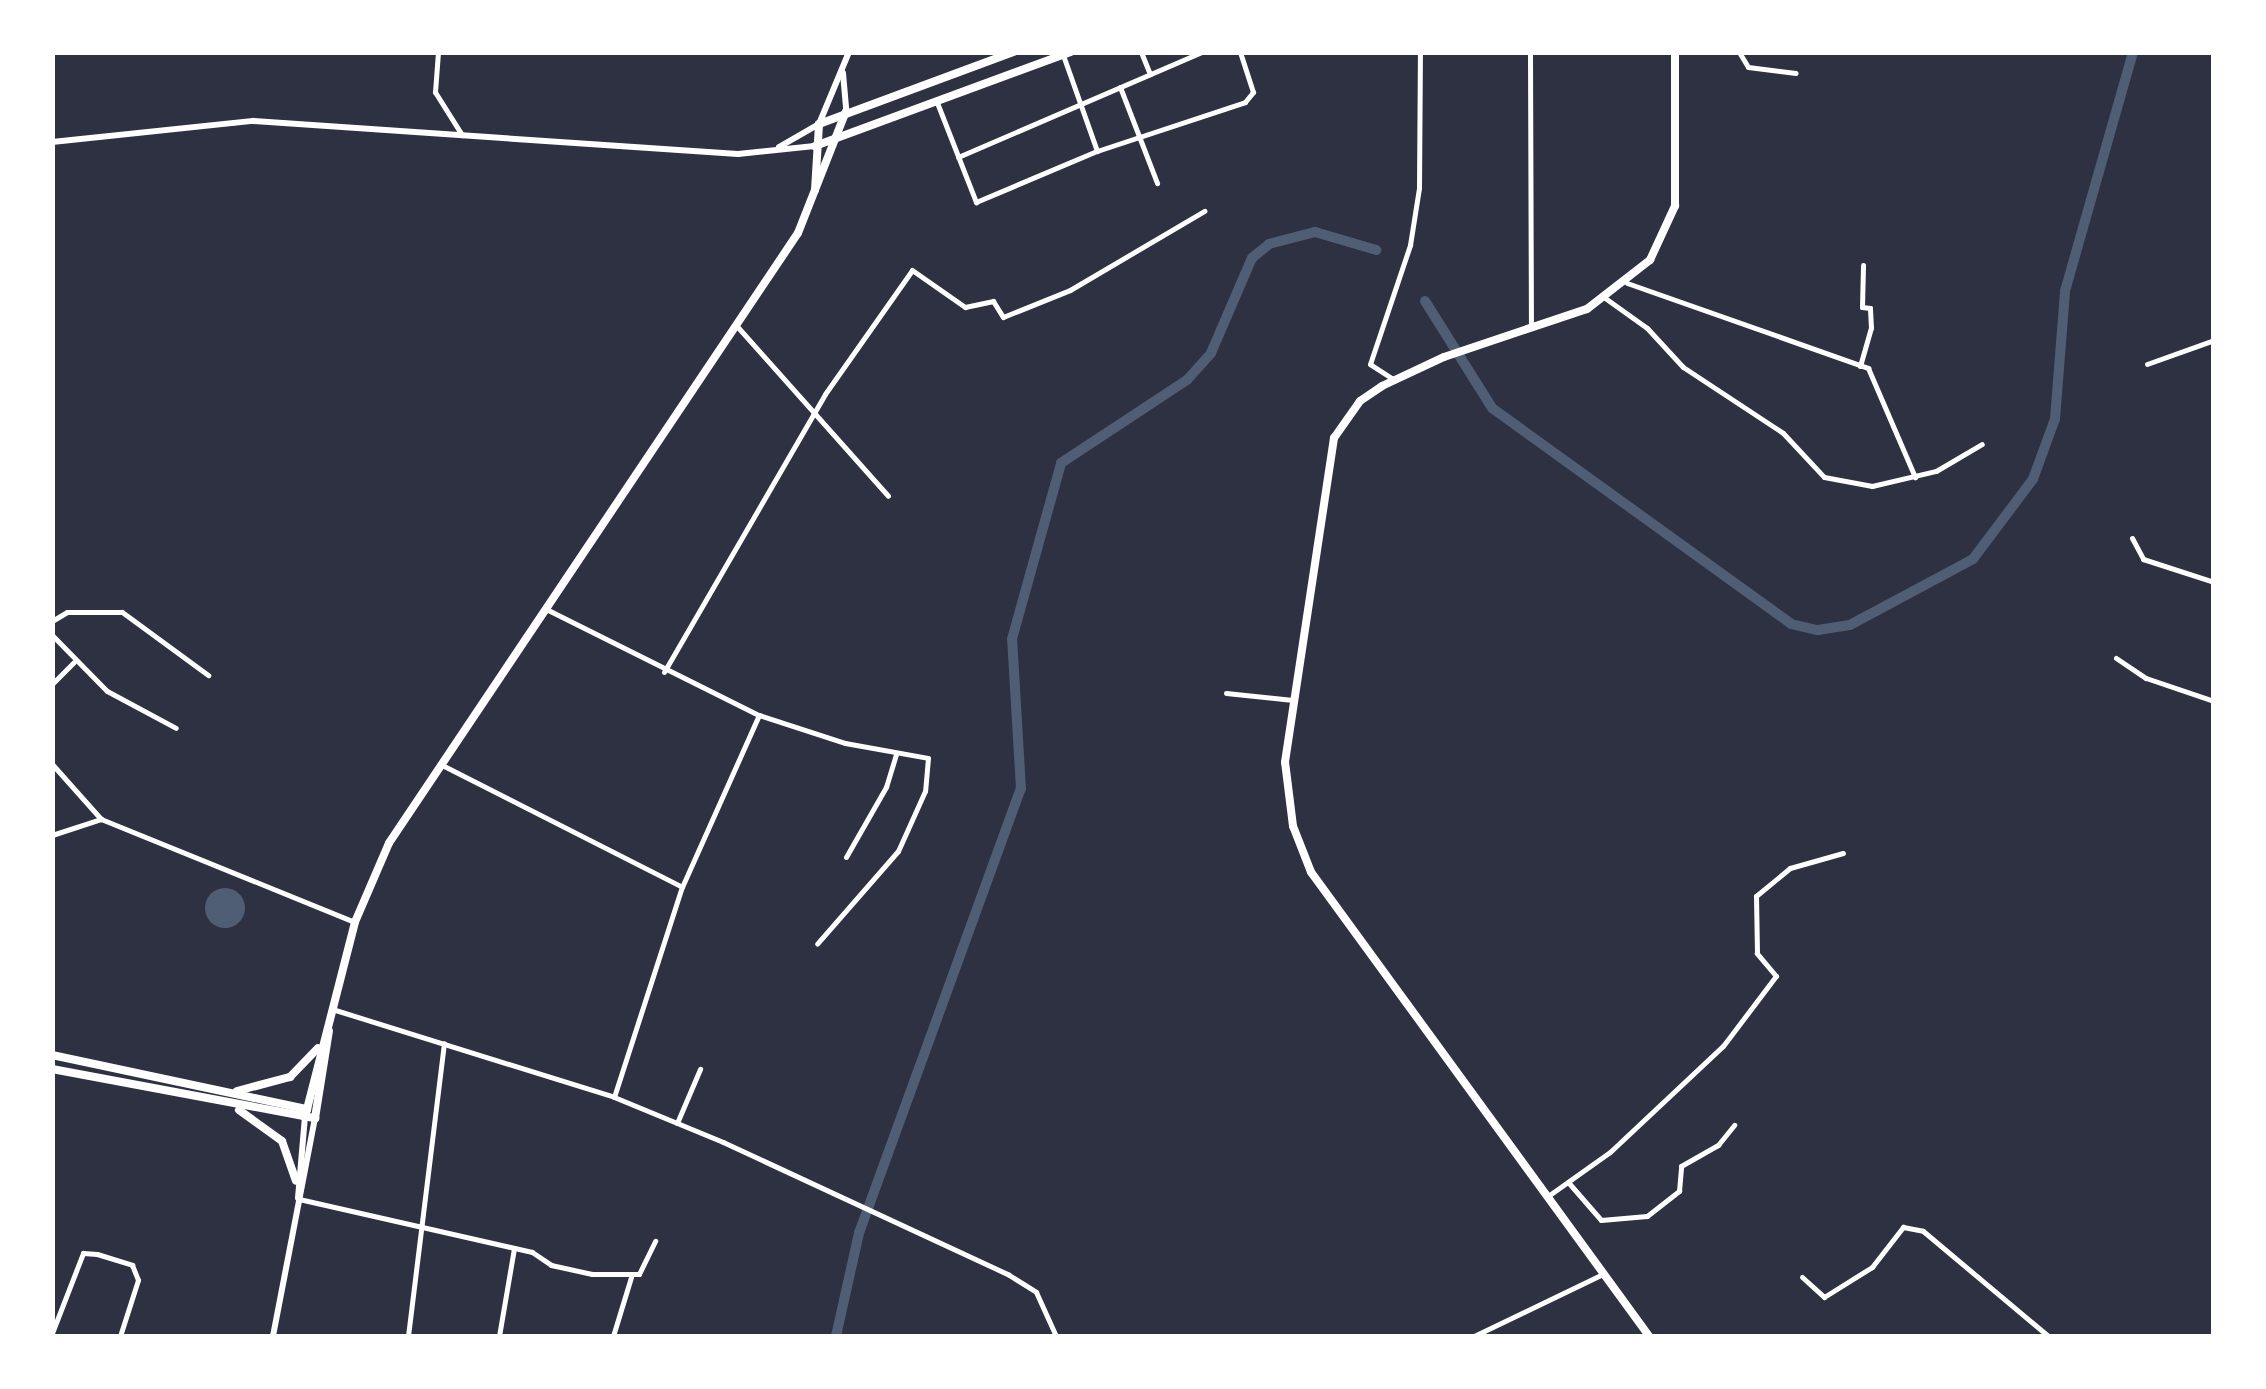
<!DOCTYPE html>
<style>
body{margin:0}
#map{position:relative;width:2266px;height:1389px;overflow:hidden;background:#2d3142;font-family:"Zilla Slab",serif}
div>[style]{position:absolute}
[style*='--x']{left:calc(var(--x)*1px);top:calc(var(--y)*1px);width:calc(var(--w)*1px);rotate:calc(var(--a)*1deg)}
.water>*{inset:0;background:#4f5d75}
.round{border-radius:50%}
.canal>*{height:10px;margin:-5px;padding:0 5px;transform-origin:5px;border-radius:5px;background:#4f5d75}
.minor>*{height:5px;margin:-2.5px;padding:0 2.5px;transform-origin:2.5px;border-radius:2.5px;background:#fff}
.tertiary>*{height:6px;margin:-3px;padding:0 3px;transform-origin:3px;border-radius:3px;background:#fff}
.primary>*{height:8px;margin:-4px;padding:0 4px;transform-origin:4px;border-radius:4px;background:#fff}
span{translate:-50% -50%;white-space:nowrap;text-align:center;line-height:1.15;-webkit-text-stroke:8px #fff;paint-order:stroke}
.frame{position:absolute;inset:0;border:55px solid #fff;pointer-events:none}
</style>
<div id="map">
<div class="water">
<i class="round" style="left:205px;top:888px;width:40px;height:40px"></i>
</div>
<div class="canal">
<i style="--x:1425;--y:301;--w:126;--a:57.9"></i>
<i style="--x:1492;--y:408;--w:369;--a:35.8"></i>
<i style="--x:1791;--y:624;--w:28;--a:13"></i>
<i style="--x:1818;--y:630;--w:32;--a:-9"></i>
<i style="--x:1850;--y:625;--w:140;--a:-28.2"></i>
<i style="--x:1973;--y:559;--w:100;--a:-53.1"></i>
<i style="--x:2033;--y:479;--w:64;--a:-69.9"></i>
<i style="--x:2055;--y:419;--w:128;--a:-85.5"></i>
<i style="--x:2065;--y:291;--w:248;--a:-74.1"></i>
<i style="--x:836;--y:1336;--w:106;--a:-77.4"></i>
<i style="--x:859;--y:1233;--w:473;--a:-70"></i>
<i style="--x:1021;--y:789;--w:150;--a:-93.4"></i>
<i style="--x:1012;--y:639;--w:183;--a:-74.4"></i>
<i style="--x:1061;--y:463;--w:151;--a:-33.4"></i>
<i style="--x:1187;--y:380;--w:36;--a:-48"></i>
<i style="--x:1211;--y:353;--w:103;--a:-66.7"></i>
<i style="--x:1252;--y:258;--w:22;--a:-39"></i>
<i style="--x:1269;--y:244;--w:48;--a:-14.6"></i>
<i style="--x:1315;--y:232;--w:64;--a:16.4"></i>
</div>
<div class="minor">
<i style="--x:438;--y:52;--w:40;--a:94.3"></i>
<i style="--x:435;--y:92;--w:51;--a:57.9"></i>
<i style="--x:1141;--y:52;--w:24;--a:68"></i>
<i style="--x:1530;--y:52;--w:276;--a:89.8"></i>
<i style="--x:1739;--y:52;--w:17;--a:59"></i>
<i style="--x:1748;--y:67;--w:48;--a:7.1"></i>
<i style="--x:1063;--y:55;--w:102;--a:70.5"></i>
<i style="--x:1120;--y:87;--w:103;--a:68.9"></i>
<i style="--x:936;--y:100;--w:110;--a:68.6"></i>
<i style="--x:976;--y:202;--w:131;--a:-22.9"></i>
<i style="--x:1097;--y:151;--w:156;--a:-18.3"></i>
<i style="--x:1245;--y:102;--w:13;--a:-51"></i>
<i style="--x:1253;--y:92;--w:42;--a:-108"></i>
<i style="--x:958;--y:157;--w:266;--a:-23.3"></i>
<i style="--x:1627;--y:283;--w:256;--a:19.4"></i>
<i style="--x:1868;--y:368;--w:119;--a:66.7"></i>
<i style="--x:1605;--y:298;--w:52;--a:35.5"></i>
<i style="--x:1647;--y:328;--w:53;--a:47.3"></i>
<i style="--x:1683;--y:367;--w:120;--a:33.4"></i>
<i style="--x:1783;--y:433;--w:60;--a:47"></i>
<i style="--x:1824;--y:477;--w:49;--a:10.6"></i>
<i style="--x:1872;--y:486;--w:66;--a:-13.2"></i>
<i style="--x:1936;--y:471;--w:53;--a:-30.4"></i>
<i style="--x:735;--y:324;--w:230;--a:48.3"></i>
<i style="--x:2147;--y:364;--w:71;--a:-19.7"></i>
<i style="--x:1860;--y:366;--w:40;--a:-74"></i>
<i style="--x:1871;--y:328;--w:20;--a:-93"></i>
<i style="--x:1870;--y:308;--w:8;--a:-173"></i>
<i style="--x:1862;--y:307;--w:42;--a:-88.6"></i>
<i style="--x:1393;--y:379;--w:27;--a:-147"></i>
<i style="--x:1370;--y:364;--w:126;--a:-71.4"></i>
<i style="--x:1410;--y:245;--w:58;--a:-81"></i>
<i style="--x:1419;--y:188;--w:136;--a:-89.6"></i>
<i style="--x:2132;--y:538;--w:24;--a:62"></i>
<i style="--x:2143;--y:559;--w:75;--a:17.9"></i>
<i style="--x:546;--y:609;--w:238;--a:26.5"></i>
<i style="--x:759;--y:715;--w:90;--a:18"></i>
<i style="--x:845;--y:743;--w:84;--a:10.2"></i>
<i style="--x:928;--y:758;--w:33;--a:95"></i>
<i style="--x:925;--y:791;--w:66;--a:114.2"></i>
<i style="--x:898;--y:851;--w:123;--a:131.1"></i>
<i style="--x:52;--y:621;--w:17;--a:-31"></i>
<i style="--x:67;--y:612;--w:55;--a:0"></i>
<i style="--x:122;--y:612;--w:107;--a:36.2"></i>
<i style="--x:52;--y:635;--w:78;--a:45.5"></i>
<i style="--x:107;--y:691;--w:78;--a:28.2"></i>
<i style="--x:2116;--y:658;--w:36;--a:34"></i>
<i style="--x:2146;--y:678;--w:72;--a:18.7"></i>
<i style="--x:664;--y:672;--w:321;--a:-59.9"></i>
<i style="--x:825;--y:394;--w:151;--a:-54.9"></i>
<i style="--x:912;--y:270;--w:65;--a:34.9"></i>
<i style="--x:965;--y:307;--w:29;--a:-12"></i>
<i style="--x:993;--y:301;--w:19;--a:58"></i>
<i style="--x:1003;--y:317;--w:72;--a:-21.9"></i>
<i style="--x:1070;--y:290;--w:156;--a:-30.5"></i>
<i style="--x:52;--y:684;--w:31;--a:-45"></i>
<i style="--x:1226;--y:693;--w:67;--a:6"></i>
<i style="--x:52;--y:764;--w:74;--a:48.3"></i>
<i style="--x:101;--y:819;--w:274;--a:22.1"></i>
<i style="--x:440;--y:764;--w:271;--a:26.9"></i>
<i style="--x:52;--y:835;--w:52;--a:-18.1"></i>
<i style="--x:846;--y:857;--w:81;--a:-60.3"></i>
<i style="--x:886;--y:787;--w:34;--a:-73"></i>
<i style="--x:332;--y:1009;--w:295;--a:17.3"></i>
<i style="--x:614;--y:1097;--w:118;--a:22.4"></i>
<i style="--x:723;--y:1142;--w:315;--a:24.9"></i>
<i style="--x:1009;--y:1275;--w:32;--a:32"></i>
<i style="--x:1036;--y:1292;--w:48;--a:65.6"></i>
<i style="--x:614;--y:1097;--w:221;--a:-72.1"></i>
<i style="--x:682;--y:887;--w:188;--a:-65.9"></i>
<i style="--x:677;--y:1123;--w:59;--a:-66.9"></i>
<i style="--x:1568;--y:1182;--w:50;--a:49"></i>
<i style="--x:1601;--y:1220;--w:46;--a:-5"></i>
<i style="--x:1647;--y:1216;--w:41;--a:-38"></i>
<i style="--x:1679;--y:1191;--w:25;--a:-85"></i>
<i style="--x:1681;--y:1166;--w:43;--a:-29.6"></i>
<i style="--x:1718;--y:1145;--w:26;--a:-51"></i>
<i style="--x:1548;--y:1196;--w:76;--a:-35.4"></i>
<i style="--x:1610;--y:1152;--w:155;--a:-43.2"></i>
<i style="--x:1723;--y:1046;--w:88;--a:-52.9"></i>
<i style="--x:1776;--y:976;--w:30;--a:-130"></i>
<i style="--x:1757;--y:953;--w:57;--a:-91"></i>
<i style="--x:1756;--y:896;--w:44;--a:-39.5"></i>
<i style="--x:1790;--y:868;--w:55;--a:-15.8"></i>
<i style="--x:299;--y:1199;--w:239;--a:12.8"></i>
<i style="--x:532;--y:1252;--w:23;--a:34"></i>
<i style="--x:551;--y:1265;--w:42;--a:12.4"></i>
<i style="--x:592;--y:1274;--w:47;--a:0"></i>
<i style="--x:639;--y:1274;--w:37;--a:-64"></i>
<i style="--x:1802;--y:1277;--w:30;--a:42"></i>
<i style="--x:1824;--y:1297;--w:57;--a:-32"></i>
<i style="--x:1872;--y:1267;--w:51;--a:-52.2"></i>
<i style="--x:1903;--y:1227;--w:20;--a:11"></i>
<i style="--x:1923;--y:1231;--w:163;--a:40"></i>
<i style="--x:52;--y:1333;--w:86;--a:-68.8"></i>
<i style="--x:83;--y:1253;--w:14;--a:4"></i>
<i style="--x:97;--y:1254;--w:37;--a:17"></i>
<i style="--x:132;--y:1265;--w:16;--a:68"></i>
<i style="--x:138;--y:1280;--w:59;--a:107.8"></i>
<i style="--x:408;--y:1336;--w:295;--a:-83"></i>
<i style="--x:499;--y:1336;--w:89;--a:-80.3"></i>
<i style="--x:613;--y:1336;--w:62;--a:-73"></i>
<i style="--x:1474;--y:1336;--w:143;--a:-25.7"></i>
</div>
<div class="tertiary">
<i style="--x:843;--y:73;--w:38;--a:85"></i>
<i style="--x:52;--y:142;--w:202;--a:-6"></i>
<i style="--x:253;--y:121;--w:486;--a:3.9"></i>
<i style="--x:738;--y:154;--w:77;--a:-5.9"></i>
<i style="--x:779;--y:147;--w:46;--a:-29.9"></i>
<i style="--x:819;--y:124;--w:78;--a:-67.4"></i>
<i style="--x:298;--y:1198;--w:81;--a:-85.1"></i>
<i style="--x:273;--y:1336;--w:222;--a:-79.1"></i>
</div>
<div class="primary">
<i style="--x:815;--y:146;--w:273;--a:-20.2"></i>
<i style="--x:815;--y:190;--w:66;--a:-86.5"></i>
<i style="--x:819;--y:124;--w:208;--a:-20.3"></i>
<i style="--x:52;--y:1055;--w:261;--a:12"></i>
<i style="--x:52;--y:1069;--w:268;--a:10.6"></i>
<i style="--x:315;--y:1118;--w:88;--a:-80.9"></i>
<i style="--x:237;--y:1091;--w:55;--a:-14.8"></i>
<i style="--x:290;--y:1077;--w:40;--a:-46"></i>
<i style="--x:239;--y:1110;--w:53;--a:35.8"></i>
<i style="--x:282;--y:1141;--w:42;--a:70.7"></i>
<i style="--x:305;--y:1117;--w:201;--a:-75.6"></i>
<i style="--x:355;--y:922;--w:86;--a:-66.7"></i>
<i style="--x:389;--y:843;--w:734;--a:-56.16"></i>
<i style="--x:798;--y:233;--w:131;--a:-68.5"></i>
<i style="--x:1649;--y:1336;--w:574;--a:-126.07"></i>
<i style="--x:1311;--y:872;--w:49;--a:-111.4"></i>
<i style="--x:1293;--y:826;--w:64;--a:-97.1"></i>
<i style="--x:1285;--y:762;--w:328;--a:-81.4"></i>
<i style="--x:1334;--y:438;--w:45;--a:-54.9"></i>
<i style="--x:1360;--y:401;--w:27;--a:-34"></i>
<i style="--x:1382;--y:386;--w:68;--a:-25.1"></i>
<i style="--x:1444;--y:357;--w:151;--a:-18.6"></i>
<i style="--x:1587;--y:309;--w:80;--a:-37.9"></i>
<i style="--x:1650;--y:260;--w:60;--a:-65.2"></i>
<i style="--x:1675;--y:206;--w:154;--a:-90"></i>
</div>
<div class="frame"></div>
</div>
